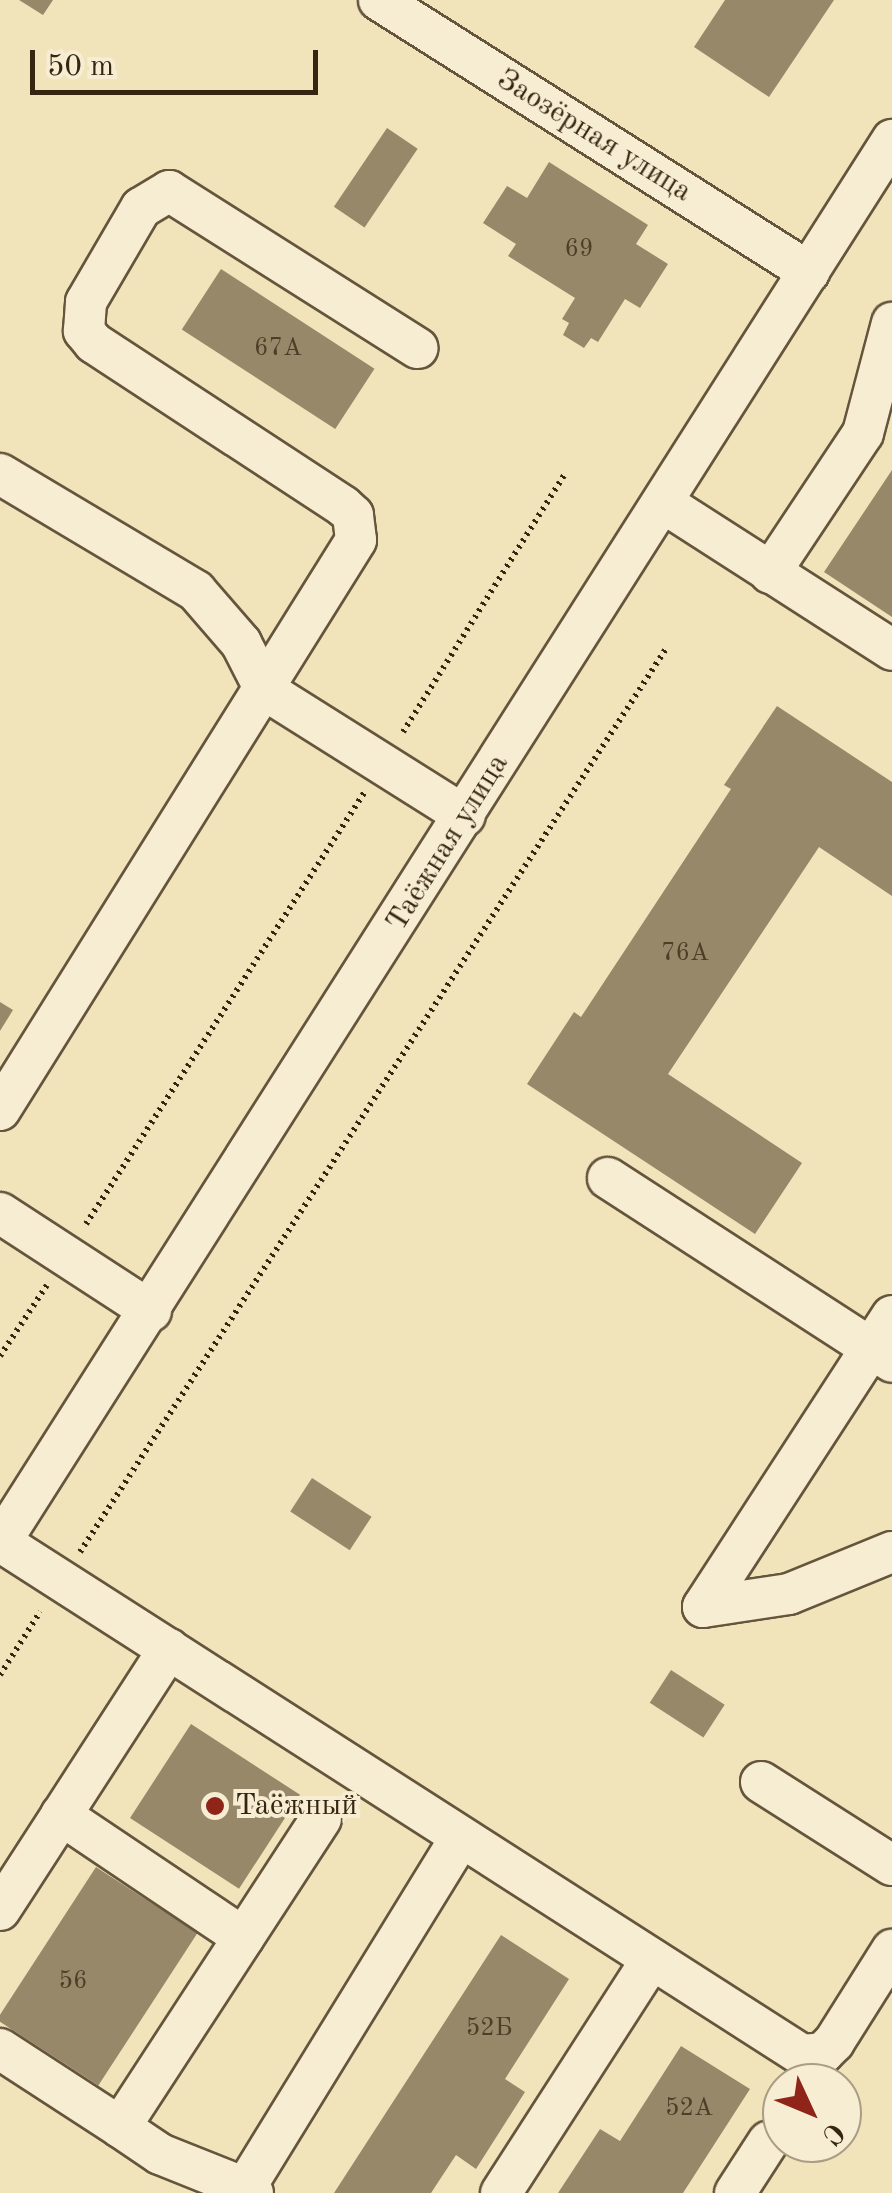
<!DOCTYPE html>
<meta charset="utf-8">
<style>
body{margin:0}
#map{position:relative;width:892px;height:2193px;overflow:hidden;background:#f1e4bb;font-family:"Old Standard TT",serif}
div>[style]{position:absolute}
[style*='--x']{left:calc(var(--x)*1px);top:calc(var(--y)*1px);width:calc(var(--w)*1px);rotate:calc(var(--a)*1deg)}
.building>*{inset:0;background:#978869;transform-origin:0 0}
.path>*{height:6px;margin-top:-3px;transform-origin:0;background:repeating-linear-gradient(90deg,#362511 0 2.5px,transparent 0 7.5px)}
.roads{filter:drop-shadow(2px 0 #65553c) drop-shadow(-2px 0 #65553c) drop-shadow(0 2px #65553c) drop-shadow(0 -2px #65553c)}
.minor>*{height:40px;margin:-20px;padding:0 20px;transform-origin:20px;border-radius:20px;background:#f6edd3}
.dots>*{width:28px;height:28px;translate:-50% -50%;box-sizing:border-box;border:5px solid #f6edd3;border-radius:50%}
span{translate:-50% -50%;white-space:nowrap;text-align:center;line-height:1.15;-webkit-text-stroke:8px #f6edd3;paint-order:stroke}
.number-label{font-size:25px;color:#4e3e27}
.number-label span{-webkit-text-stroke-width:0}
.street-label{font-size:30px;color:#362511}
.poi-label{font-size:30px;color:#362511}
.left{translate:0 -50%;text-align:left}
.north{position:absolute;left:762px;top:2063px;width:100px;height:100px;box-sizing:border-box;background:#f6edd3;border:2px solid #a99d85;border-radius:50%;rotate:134deg;font-size:28px;font-weight:700;line-height:40px;text-align:center;color:#362511}
.north::after{content:'';display:block;margin:auto;width:35px;height:45px;background:#8f2418;clip-path:polygon(50% 0,100% 100%,50% 72%,0 100%)}
.scale{position:absolute;left:30px;top:50px;width:288px;height:45px;box-sizing:border-box;border:5px solid #362511;border-top:0;padding-left:12px;font-size:30px;line-height:35px;white-space:nowrap;color:#362511;-webkit-text-stroke:8px #f6edd3;paint-order:stroke}
</style>
<div id="map">
<div class="building">
<i style="clip-path:polygon(19px 0,53px 0,43px 15px)"></i>
<i style="clip-path:polygon(725px 0,834px 0,769px 97px,694px 47px)"></i>
<i style="left:387px;top:128px;width:37px;height:95px;rotate:34deg"></i>
<i style="clip-path:polygon(549px 162px,648px 225px,636px 244px,668px 264px,640px 308px,625px 299px,598px 342px,591px 338px,584px 348px,563px 335px,569px 323px,562px 319px,575px 298px,508px 256px,516px 244px,483px 223px,507px 186px,527px 198px)"></i>
<i style="left:221px;top:269px;width:183px;height:72px;rotate:33deg"></i>
<i style="clip-path:polygon(892px 470px,892px 617px,824px 572px)"></i>
<i style="clip-path:polygon(777px 706px,892px 782px,892px 896px,819px 847px,668px 1074px,802px 1163px,755px 1234px,527px 1084px,574px 1012px,581px 1017px,731px 789px,724px 785px)"></i>
<i style="clip-path:polygon(0 1002px,13px 1010px,0 1031px)"></i>
<i style="left:312px;top:1478px;width:71px;height:40px;rotate:33deg"></i>
<i style="left:671px;top:1670px;width:64px;height:39px;rotate:33deg"></i>
<i style="left:191px;top:1724px;width:130px;height:112px;rotate:33deg"></i>
<i style="left:96px;top:1867px;width:121px;height:182px;rotate:33deg"></i>
<i style="clip-path:polygon(501px 1935px,569px 1979px,505px 2079px,525px 2092px,476px 2169px,456px 2155px,431px 2193px,334px 2193px)"></i>
<i style="clip-path:polygon(681px 2046px,750px 2089px,683px 2193px,558px 2193px,600px 2129px,620px 2141px)"></i>
</div>
<div class="path">
<i style="--x:403;--y:732;--w:303;--a:-57.9"></i>
<i style="--x:86;--y:1224;--w:513;--a:-57.18"></i>
<i style="--x:0;--y:1356;--w:85;--a:-56.5"></i>
<i style="--x:80;--y:1552;--w:1079;--a:-57.03"></i>
<i style="--x:0;--y:1675;--w:75;--a:-57.6"></i>
</div>
<div class="roads">
<div class="minor">
<i style="--x:379;--y:0;--w:509;--a:32.32"></i>
<i style="--x:0;--y:474;--w:228;--a:30.8"></i>
<i style="--x:196;--y:591;--w:69;--a:49.1"></i>
<i style="--x:241;--y:643;--w:53;--a:62.9"></i>
<i style="--x:265;--y:690;--w:236;--a:32.2"></i>
<i style="--x:665;--y:504;--w:270;--a:32.7"></i>
<i style="--x:770;--y:573;--w:168;--a:-56.4"></i>
<i style="--x:863;--y:433;--w:114;--a:-75.2"></i>
<i style="--x:0;--y:1110;--w:672;--a:-58.01"></i>
<i style="--x:356;--y:540;--w:25;--a:-97"></i>
<i style="--x:353;--y:515;--w:13;--a:-138"></i>
<i style="--x:343;--y:506;--w:298;--a:-146.8"></i>
<i style="--x:94;--y:343;--w:16;--a:-130"></i>
<i style="--x:84;--y:331;--w:29;--a:-86"></i>
<i style="--x:86;--y:302;--w:109;--a:-59.7"></i>
<i style="--x:141;--y:208;--w:33;--a:-31"></i>
<i style="--x:169;--y:191;--w:294;--a:32.3"></i>
<i style="--x:608;--y:1178;--w:338;--a:32.9"></i>
<i style="--x:0;--y:1213;--w:180;--a:33"></i>
<i style="--x:1;--y:1542;--w:951;--a:32.64"></i>
<i style="--x:802;--y:2055;--w:21;--a:-5"></i>
<i style="--x:823;--y:2053;--w:16;--a:-45"></i>
<i style="--x:834;--y:2042;--w:109;--a:-57.8"></i>
<i style="--x:0;--y:1543;--w:1663;--a:-57.55"></i>
<i style="--x:703;--y:1607;--w:347;--a:-57"></i>
<i style="--x:703;--y:1607;--w:87;--a:-8.6"></i>
<i style="--x:789;--y:1594;--w:111;--a:-22.2"></i>
<i style="--x:761;--y:1782;--w:155;--a:32.4"></i>
<i style="--x:61;--y:1815;--w:220;--a:33.9"></i>
<i style="--x:0;--y:1910;--w:311;--a:-57.1"></i>
<i style="--x:0;--y:2049;--w:143;--a:33"></i>
<i style="--x:120;--y:2127;--w:368;--a:-56.9"></i>
<i style="--x:120;--y:2127;--w:48;--a:34"></i>
<i style="--x:160;--y:2154;--w:92;--a:21.8"></i>
<i style="--x:253;--y:2193;--w:9;--a:-148"></i>
<i style="--x:245;--y:2188;--w:412;--a:-58.4"></i>
<i style="--x:501;--y:2193;--w:278;--a:-57.2"></i>
<i style="--x:735;--y:2193;--w:61;--a:-57.1"></i>
</div>
</div>
<div class="dots">
<i style="left:215px;top:1806px;background:#8f2418"></i>
</div>
<div class="number-label">
<span style="left:579px;top:250px">69</span>
<span style="left:278px;top:349px">67А</span>
<span style="left:685px;top:954px">76А</span>
<span style="left:73px;top:1982px">56</span>
<span style="left:489px;top:2029px">52Б</span>
<span style="left:689px;top:2109px">52А</span>
</div>
<div class="street-label">
<span style="left:594px;top:136px;rotate:32deg">Заозёрная улица</span>
<span style="left:448px;top:843px;rotate:-58deg">Таёжная улица</span>
</div>
<div class="poi-label">
<span class="left" style="left:235px;top:1806px">Таёжный</span>
</div>
<div class="north">С</div>
<div class="scale">50 m</div>
</div>
